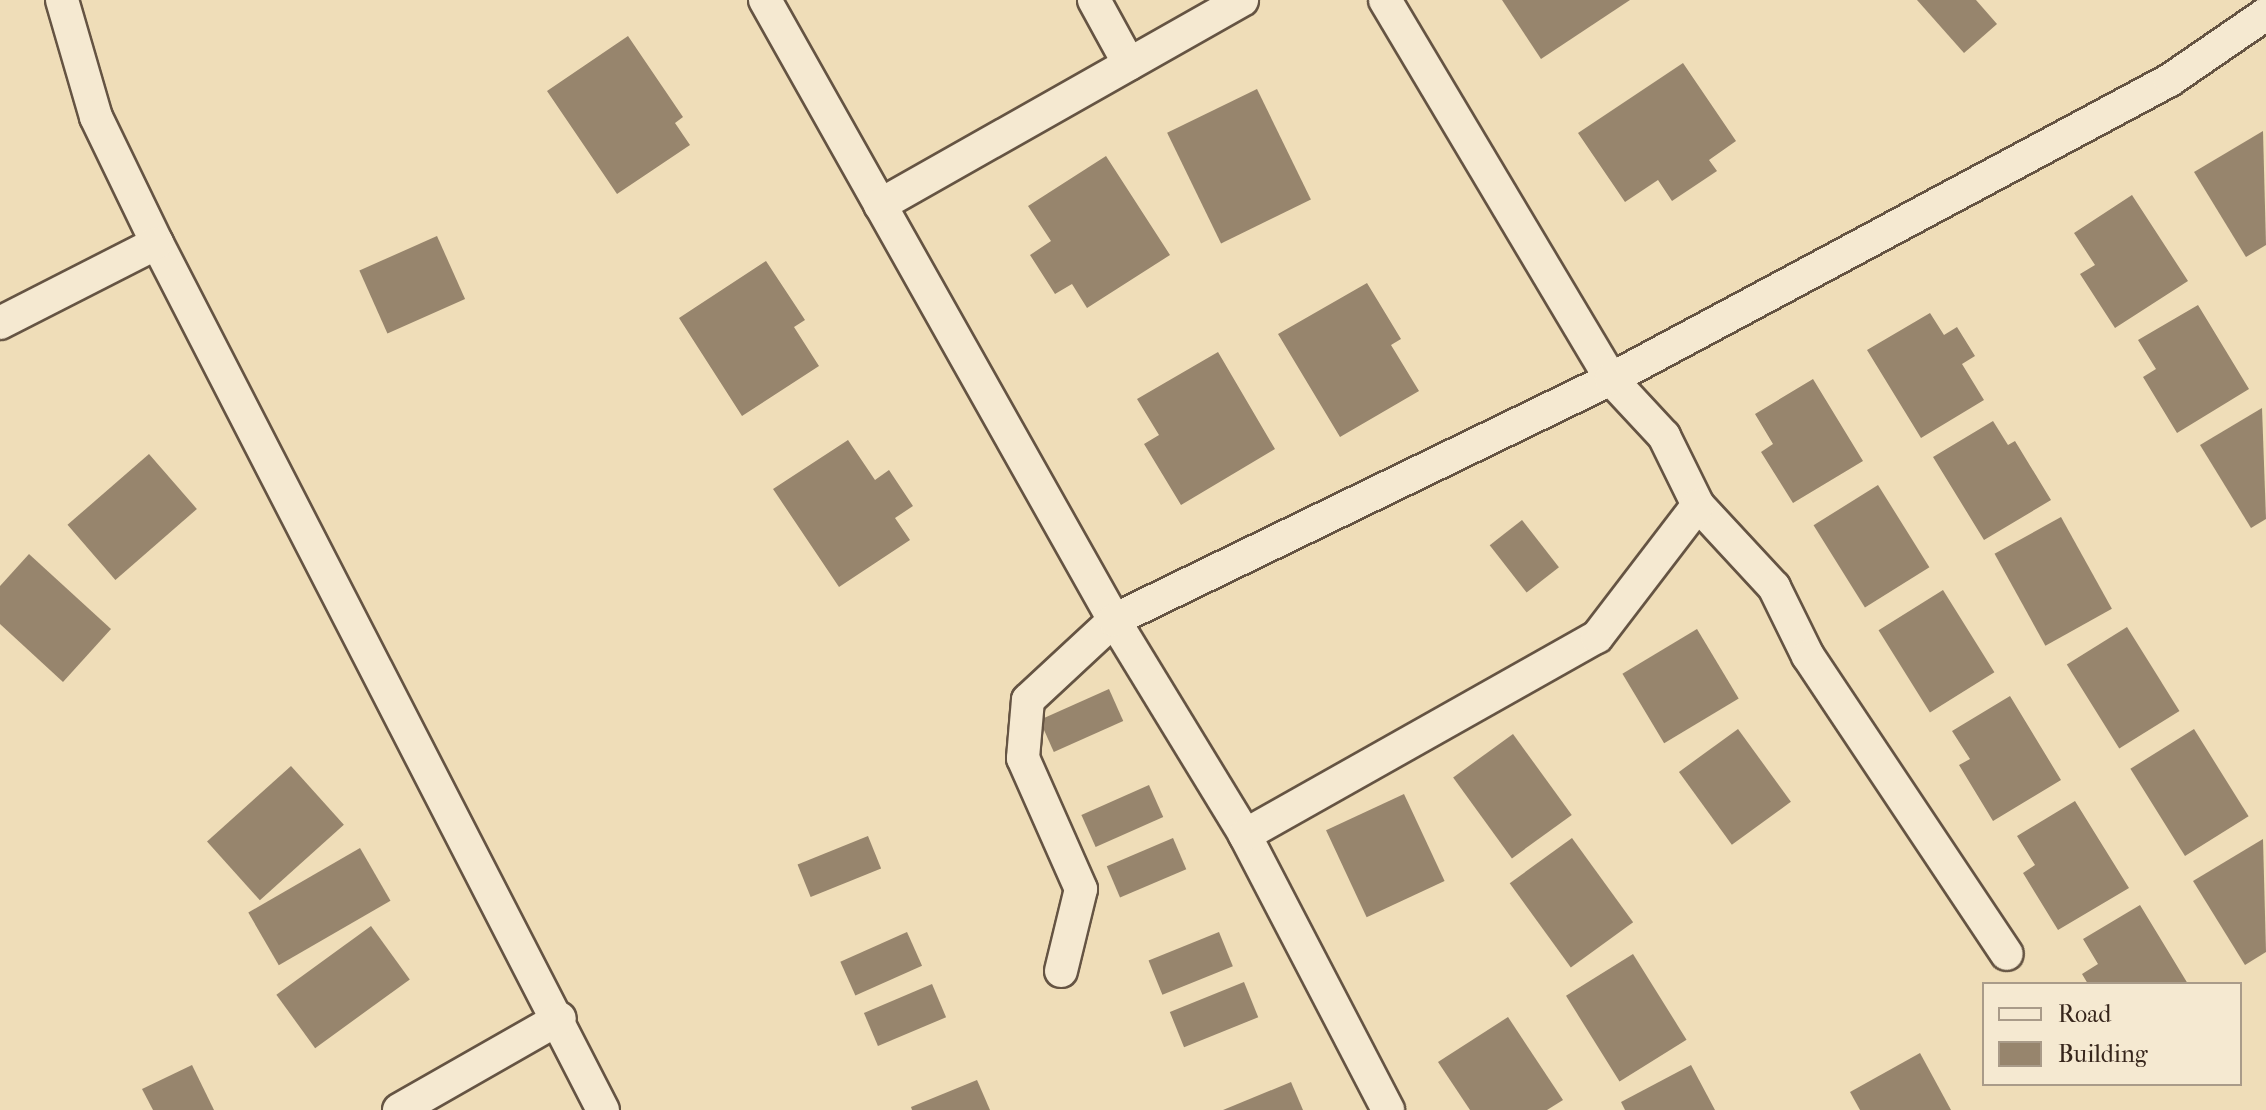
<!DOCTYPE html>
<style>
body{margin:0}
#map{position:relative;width:2266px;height:1110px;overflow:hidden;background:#efddb8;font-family:"IM FELL French Canon",serif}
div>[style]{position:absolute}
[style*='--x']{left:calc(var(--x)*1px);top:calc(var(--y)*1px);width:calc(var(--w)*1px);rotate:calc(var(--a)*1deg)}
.building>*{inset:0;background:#97856d;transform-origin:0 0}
.roads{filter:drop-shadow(2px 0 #655443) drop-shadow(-2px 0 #655443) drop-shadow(0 2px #655443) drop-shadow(0 -2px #655443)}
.street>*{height:32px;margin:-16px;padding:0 16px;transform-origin:16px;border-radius:16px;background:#f5e9d1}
span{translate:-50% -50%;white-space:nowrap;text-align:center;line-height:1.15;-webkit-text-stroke:6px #f5e9d1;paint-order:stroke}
.legend{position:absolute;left:1982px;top:982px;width:260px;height:104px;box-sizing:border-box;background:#f5e9d1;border:2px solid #a99b89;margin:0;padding:10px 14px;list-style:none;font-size:24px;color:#37261c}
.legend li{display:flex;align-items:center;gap:16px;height:40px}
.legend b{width:40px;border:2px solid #a99b89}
</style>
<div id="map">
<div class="building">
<i style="clip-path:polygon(1502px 0,1630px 0,1541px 59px)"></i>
<i style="clip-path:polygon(1917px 0,1976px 0,1997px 24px,1964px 53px)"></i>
<i style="clip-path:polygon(628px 36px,683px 117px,675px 123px,690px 145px,617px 194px,547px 91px)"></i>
<i style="clip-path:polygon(1683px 63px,1736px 141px,1709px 160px,1717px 171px,1672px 201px,1658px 180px,1625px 202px,1578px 133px)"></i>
<i style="left:1257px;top:89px;width:123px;height:100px;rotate:64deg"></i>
<i style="clip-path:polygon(2263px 131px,2266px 245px,2246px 257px,2194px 172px)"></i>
<i style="clip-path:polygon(1106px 156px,1170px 255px,1087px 308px,1072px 284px,1055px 294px,1030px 255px,1051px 241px,1028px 206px)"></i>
<i style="clip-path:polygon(2132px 195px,2188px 281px,2115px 328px,2080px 274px,2095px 265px,2074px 233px)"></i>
<i style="left:437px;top:236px;width:69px;height:85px;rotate:66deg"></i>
<i style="clip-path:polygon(766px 261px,805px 320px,794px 327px,819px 366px,742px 416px,679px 318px)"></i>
<i style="clip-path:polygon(1367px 283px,1401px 339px,1391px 345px,1419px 391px,1340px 437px,1278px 334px)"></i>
<i style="clip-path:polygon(2198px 305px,2249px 389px,2177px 433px,2143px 377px,2156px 369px,2138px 340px)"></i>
<i style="clip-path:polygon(1930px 313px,1944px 335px,1957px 327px,1975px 356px,1962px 364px,1984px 400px,1921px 438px,1867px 350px)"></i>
<i style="clip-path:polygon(1218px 352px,1275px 449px,1181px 505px,1144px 444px,1159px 435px,1137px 399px)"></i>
<i style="clip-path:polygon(1813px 379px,1863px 461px,1793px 503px,1761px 452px,1773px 444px,1755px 414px)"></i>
<i style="clip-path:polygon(2262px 408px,2266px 519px,2251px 528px,2200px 445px)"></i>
<i style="clip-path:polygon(1993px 421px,2008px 445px,2015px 441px,2051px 500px,1984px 540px,1933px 457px)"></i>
<i style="clip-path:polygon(848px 440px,875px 480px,889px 470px,913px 506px,895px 518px,910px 540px,839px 587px,773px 489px)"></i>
<i style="left:149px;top:454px;width:73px;height:108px;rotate:49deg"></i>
<i style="left:1878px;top:485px;width:97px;height:76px;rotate:58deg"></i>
<i style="left:2061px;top:517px;width:105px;height:76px;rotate:61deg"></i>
<i style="left:1522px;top:520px;width:60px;height:41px;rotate:52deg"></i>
<i style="clip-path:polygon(29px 554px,111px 629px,63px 682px,0 624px,0 586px)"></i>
<i style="left:1943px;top:590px;width:97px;height:76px;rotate:58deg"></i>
<i style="left:2127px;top:627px;width:99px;height:71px;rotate:58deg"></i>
<i style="left:1697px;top:629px;width:81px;height:87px;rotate:59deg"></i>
<i style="left:1109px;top:689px;width:35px;height:76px;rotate:66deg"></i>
<i style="clip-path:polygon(2010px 696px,2061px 780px,1993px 821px,1959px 765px,1970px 759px,1952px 731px)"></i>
<i style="left:1738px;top:729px;width:90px;height:73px;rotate:54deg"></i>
<i style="left:2194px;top:729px;width:103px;height:75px;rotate:58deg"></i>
<i style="left:1513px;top:734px;width:100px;height:74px;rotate:54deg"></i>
<i style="left:291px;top:766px;width:79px;height:113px;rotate:48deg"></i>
<i style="left:1149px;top:785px;width:35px;height:74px;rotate:66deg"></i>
<i style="left:1404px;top:794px;width:96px;height:86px;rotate:65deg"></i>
<i style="clip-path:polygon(2075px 801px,2129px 888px,2058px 930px,2023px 873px,2035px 865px,2017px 836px)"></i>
<i style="left:868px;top:836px;width:35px;height:76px;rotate:68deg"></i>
<i style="left:1173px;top:838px;width:34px;height:72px;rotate:67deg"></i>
<i style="left:1572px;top:838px;width:104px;height:77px;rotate:54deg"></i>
<i style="clip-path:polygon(2263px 839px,2266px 952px,2245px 965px,2193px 881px)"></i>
<i style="left:360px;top:848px;width:61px;height:129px;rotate:60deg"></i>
<i style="clip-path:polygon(2140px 905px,2188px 984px,2088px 984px,2082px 974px,2098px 964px,2083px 939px)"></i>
<i style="left:371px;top:926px;width:66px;height:117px;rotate:54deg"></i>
<i style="left:907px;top:932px;width:37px;height:73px;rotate:66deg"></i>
<i style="left:1219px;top:932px;width:37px;height:76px;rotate:68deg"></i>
<i style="left:1633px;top:954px;width:101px;height:79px;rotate:58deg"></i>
<i style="left:1244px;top:982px;width:38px;height:80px;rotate:68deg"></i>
<i style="left:932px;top:984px;width:36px;height:74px;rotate:67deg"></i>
<i style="clip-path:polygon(1508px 1017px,1563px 1100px,1547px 1110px,1470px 1110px,1438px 1062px)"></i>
<i style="clip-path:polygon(1920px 1053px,1951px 1110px,1860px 1110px,1850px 1092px)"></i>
<i style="clip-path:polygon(192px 1065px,214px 1110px,153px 1110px,142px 1089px)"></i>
<i style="clip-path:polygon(1691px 1065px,1715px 1110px,1625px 1110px,1621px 1102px)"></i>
<i style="clip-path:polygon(977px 1080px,990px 1110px,912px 1110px,911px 1107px)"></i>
<i style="clip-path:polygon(1291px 1082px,1303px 1110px,1223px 1110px)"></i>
</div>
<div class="roads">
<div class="street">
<i style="--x:62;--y:0;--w:122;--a:73.8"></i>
<i style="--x:96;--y:117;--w:140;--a:64.2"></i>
<i style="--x:157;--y:243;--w:975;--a:62.78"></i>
<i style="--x:765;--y:0;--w:711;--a:60.62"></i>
<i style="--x:1114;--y:620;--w:252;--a:58.6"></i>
<i style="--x:1245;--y:835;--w:310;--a:62.5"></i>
<i style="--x:1094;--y:0;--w:73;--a:61.3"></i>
<i style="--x:1385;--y:0;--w:441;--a:59.2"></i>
<i style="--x:1611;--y:379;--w:78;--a:47.1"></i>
<i style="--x:1664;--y:436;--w:77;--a:63.8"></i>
<i style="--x:1698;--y:505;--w:112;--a:47.2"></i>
<i style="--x:1774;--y:587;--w:77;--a:63.8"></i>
<i style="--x:1808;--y:656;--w:358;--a:56.3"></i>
<i style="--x:880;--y:205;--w:416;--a:-29.5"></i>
<i style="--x:0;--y:323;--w:176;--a:-27"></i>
<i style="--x:1245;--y:835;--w:404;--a:-29.4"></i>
<i style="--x:1597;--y:637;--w:166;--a:-52.6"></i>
<i style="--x:1061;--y:971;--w:84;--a:-76.3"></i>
<i style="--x:1081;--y:889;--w:143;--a:-113.9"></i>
<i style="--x:1023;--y:758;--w:58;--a:-85.1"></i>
<i style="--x:1028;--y:700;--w:117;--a:-42.9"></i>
<i style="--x:1114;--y:620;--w:552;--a:-25.87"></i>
<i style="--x:1611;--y:379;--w:634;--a:-28.14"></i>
<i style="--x:2170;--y:80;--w:116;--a:-34.5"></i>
<i style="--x:399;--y:1110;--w:185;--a:-29.7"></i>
</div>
</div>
<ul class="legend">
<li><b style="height:10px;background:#f5e9d1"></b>Road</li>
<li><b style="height:22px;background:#97856d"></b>Building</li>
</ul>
</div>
